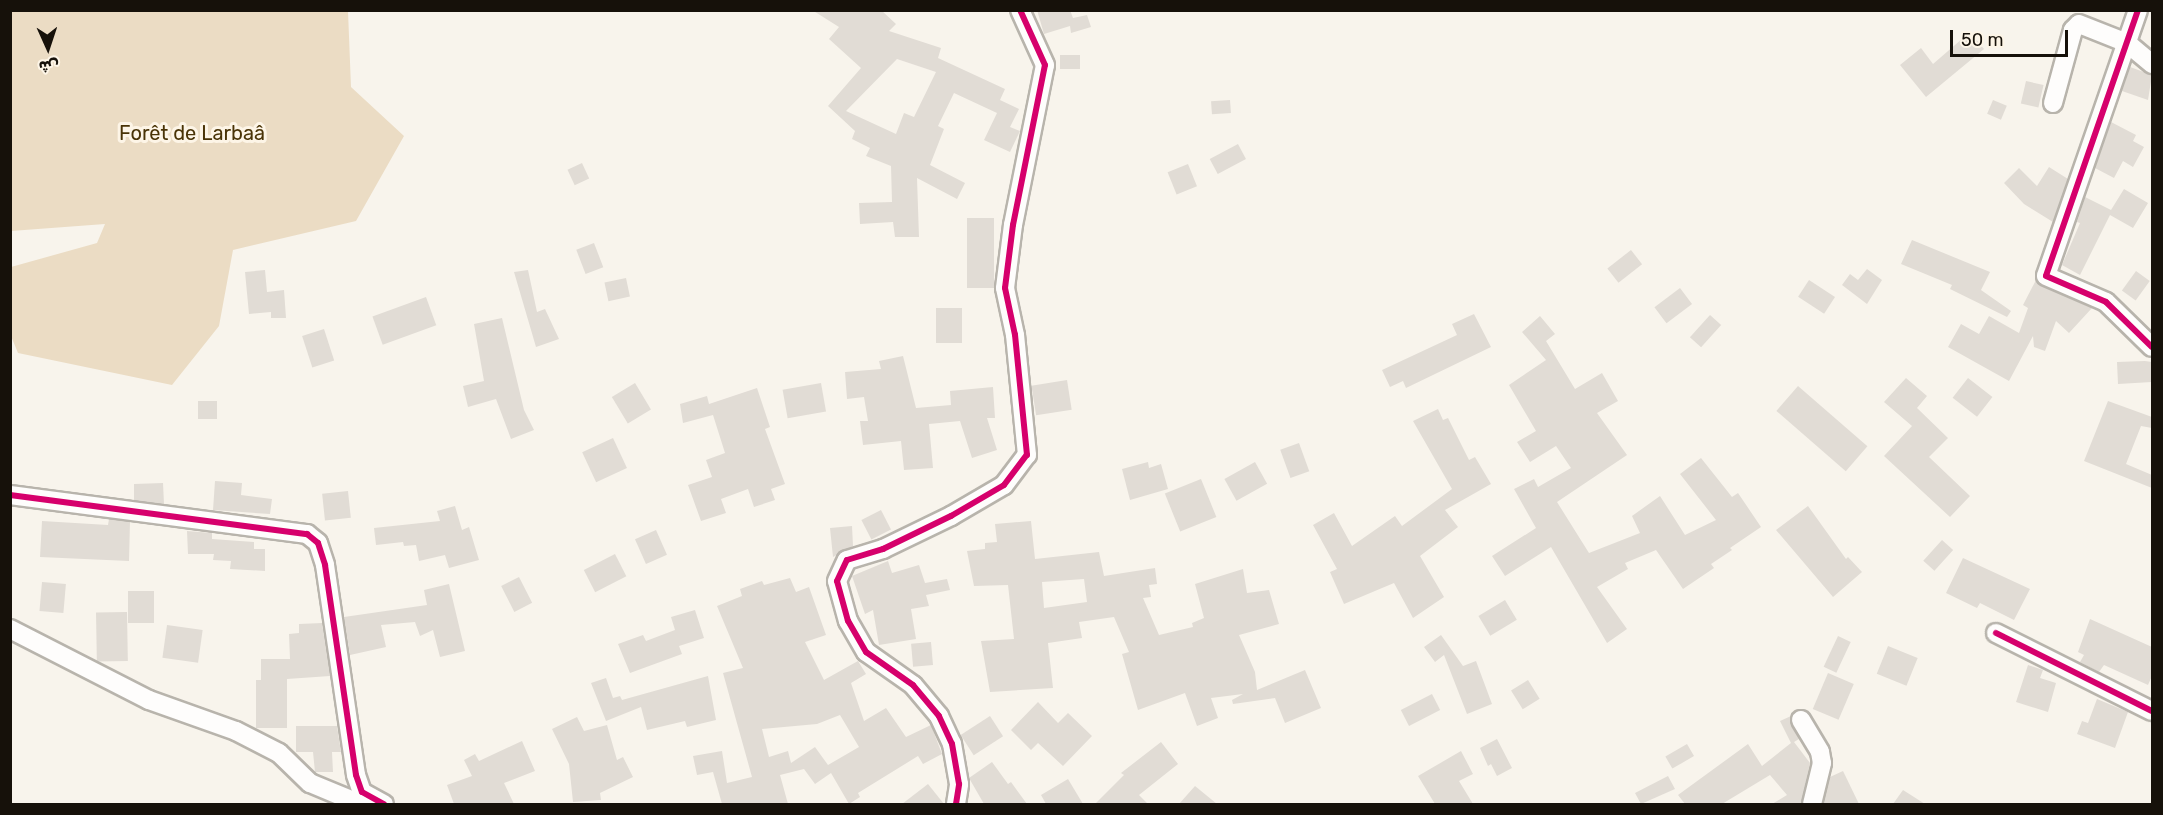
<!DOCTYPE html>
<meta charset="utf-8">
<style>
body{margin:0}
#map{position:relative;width:2163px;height:815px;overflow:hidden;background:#f8f4ec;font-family:Rubik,"Noto Sans Arabic",sans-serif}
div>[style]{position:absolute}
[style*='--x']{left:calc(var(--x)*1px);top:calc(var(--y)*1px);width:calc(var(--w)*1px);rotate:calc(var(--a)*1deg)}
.green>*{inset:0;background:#ebdcc4}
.building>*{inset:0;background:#e1dcd5;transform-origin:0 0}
.roads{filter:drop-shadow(2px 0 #b8b4ac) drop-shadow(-2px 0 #b8b4ac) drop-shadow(0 2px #b8b4ac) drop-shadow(0 -2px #b8b4ac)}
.minor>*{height:18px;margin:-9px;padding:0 9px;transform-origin:9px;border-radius:9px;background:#fefdfc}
.cycleway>*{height:6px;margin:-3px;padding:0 3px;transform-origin:3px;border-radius:3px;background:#d6006c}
span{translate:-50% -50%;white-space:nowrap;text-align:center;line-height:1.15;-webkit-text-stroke:6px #fdf5e7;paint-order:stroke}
.park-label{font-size:20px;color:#493306}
.frame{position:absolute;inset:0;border:12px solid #16110a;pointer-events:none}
.north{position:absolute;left:18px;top:18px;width:60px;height:60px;-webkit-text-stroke:4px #fdf5e7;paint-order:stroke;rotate:177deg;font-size:16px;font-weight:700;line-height:24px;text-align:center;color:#16110a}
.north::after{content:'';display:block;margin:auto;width:21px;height:27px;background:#16110a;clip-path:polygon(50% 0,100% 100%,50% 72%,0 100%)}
.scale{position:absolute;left:1950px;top:30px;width:118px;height:27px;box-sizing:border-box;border:3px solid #16110a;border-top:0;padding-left:8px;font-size:18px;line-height:21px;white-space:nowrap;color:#16110a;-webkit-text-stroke:4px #fdf5e7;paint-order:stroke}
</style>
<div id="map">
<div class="green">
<i style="clip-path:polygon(11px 10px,348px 11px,351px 87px,404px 136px,356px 221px,233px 250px,219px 326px,172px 385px,18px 353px,11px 336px,11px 267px,97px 243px,105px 224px,11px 231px)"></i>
</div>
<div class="building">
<i style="clip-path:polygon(evenodd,812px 10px,881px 10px,896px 24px,889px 31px,941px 48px,938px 58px,1005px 89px,1000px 100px,1019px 109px,1010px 127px,1020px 131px,1010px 152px,984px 140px,997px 113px,954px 93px,938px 126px,944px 129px,930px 165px,965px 183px,957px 199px,917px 178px,919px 237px,895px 237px,893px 222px,860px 224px,859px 203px,892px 202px,891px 166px,866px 156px,870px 148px,852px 139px,855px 131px,828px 106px,861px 68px,829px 39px,839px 27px,812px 10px,897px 59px,936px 72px,914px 117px,904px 113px,896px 134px,846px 111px,897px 59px)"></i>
<i style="clip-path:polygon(1037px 10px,1070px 10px,1073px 18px,1087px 15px,1091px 27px,1071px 33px,1070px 26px,1044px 34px)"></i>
<i style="clip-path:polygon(1970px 32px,1984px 49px,1926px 97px,1900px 65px,1921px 48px,1933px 64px)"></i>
<i style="left:1060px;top:55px;width:20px;height:14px"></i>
<i style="clip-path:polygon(2130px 67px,2152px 75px,2148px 100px,2122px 91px)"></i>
<i style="left:2026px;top:81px;width:18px;height:23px;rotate:13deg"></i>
<i style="left:1230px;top:100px;width:13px;height:19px;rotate:86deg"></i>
<i style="left:1993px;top:100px;width:15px;height:15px;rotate:23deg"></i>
<i style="clip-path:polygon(2111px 122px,2136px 135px,2133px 141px,2144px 147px,2133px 167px,2123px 161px,2114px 178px,2095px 168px)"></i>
<i style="left:1238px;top:144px;width:17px;height:32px;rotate:62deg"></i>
<i style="left:582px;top:163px;width:17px;height:16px;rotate:65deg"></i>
<i style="left:1188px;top:164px;width:24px;height:22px;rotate:68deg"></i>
<i style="clip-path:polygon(2049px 167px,2068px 179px,2053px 222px,2024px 204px,2004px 183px,2019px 168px,2037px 186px)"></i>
<i style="clip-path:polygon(2124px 189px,2148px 203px,2133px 228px,2110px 215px,2080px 275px,2062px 265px,2080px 223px,2077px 222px,2085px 197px,2111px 210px)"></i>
<i style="left:967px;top:218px;width:27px;height:70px"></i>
<i style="clip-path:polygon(1912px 240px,1990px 272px,1981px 290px,2011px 311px,2007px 317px,1950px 289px,1952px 285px,1901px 264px)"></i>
<i style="left:594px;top:243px;width:26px;height:19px;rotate:69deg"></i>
<i style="left:1631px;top:250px;width:18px;height:30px;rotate:52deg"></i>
<i style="clip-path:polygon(1867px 269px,1882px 280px,1867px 304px,1842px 285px,1850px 274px,1858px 280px)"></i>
<i style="clip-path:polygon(265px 270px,267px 292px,284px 290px,286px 318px,271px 318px,271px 312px,249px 314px,245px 272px)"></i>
<i style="clip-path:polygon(528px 270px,537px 312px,545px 309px,559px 339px,536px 347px,514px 272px)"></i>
<i style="left:2136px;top:271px;width:17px;height:24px;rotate:36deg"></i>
<i style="left:626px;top:278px;width:19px;height:22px;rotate:78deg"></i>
<i style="left:1809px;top:280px;width:31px;height:20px;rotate:33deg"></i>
<i style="clip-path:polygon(2036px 280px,2042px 286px,2092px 308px,2069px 333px,2056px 321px,2045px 351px,2034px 347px,2033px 336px,2009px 381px,1948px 347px,1961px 324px,1979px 334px,1989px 316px,2019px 333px,2028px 308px,2023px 305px)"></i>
<i style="left:1680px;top:288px;width:20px;height:32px;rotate:53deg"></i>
<i style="left:426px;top:297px;width:30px;height:57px;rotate:70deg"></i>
<i style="left:936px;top:308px;width:26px;height:35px"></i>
<i style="clip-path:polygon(1474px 314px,1491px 347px,1406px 388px,1403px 381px,1390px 387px,1382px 370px,1457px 335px,1452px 324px)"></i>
<i style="left:1710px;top:315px;width:15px;height:30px;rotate:42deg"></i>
<i style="clip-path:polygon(1540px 316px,1555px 334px,1546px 341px,1575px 389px,1602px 373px,1618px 401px,1597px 413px,1627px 455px,1557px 502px,1589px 553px,1640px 533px,1632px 516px,1660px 496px,1685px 535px,1716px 520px,1680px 474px,1701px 458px,1732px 497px,1738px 493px,1761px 527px,1730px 548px,1732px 550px,1711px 564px,1714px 568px,1683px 589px,1656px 550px,1625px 563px,1628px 569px,1597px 587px,1627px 629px,1607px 643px,1551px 547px,1505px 576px,1492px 556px,1536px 528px,1514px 489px,1534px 479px,1538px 487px,1571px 468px,1556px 446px,1530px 462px,1517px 442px,1536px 431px,1509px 385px,1546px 360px,1522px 332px)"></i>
<i style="clip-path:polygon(502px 318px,524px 410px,534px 430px,511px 439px,496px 399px,468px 407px,463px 386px,484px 381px,474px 324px)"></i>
<i style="left:324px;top:329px;width:33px;height:23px;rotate:72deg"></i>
<i style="clip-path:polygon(903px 356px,916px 408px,951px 405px,950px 391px,993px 387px,995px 418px,987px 418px,997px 450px,972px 458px,960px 421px,929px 424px,933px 468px,904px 470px,901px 441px,863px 445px,860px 421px,868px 421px,864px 397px,847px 399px,845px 372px,881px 369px,879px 361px)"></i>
<i style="clip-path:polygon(2145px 361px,2152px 362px,2152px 382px,2118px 384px,2117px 362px)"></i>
<i style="clip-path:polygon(1906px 378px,1927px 396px,1917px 408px,1948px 438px,1929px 457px,1970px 496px,1950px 517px,1884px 456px,1912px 426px,1884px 402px)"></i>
<i style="left:1968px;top:378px;width:31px;height:25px;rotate:38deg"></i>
<i style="left:1067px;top:380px;width:30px;height:36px;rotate:81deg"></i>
<i style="left:635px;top:383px;width:31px;height:27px;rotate:59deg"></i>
<i style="left:821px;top:383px;width:29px;height:39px;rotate:80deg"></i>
<i style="left:1798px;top:386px;width:92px;height:33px;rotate:41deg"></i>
<i style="clip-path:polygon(757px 388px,770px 427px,765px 429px,785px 484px,771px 489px,775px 500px,754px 507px,748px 489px,721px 499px,726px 513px,701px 521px,688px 485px,712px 477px,706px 460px,725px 453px,713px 415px,683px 423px,680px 404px,707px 396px,709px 404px)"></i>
<i style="left:198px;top:401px;width:19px;height:18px"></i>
<i style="clip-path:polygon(2108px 401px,2152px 417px,2152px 428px,2141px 426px,2126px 464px,2152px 475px,2152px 488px,2084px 461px)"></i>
<i style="clip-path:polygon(1438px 409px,1443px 420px,1448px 418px,1469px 460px,1475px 457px,1491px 484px,1445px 510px,1458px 527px,1420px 556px,1444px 597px,1413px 618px,1394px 583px,1344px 604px,1330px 572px,1337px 569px,1313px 525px,1334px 513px,1352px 546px,1395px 516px,1402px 526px,1452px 489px,1413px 421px)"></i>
<i style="left:613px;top:438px;width:33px;height:34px;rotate:65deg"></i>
<i style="left:1299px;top:443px;width:30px;height:20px;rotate:70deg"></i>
<i style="clip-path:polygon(1148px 462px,1149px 468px,1161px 464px,1168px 489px,1130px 500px,1122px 469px)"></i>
<i style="left:1255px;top:462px;width:25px;height:35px;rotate:61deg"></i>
<i style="left:1201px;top:479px;width:41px;height:39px;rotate:68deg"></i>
<i style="clip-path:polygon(215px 481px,242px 483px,241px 495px,272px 499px,270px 514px,213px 510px)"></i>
<i style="clip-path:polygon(163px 483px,164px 504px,134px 500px,134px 484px)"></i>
<i style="left:348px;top:491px;width:27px;height:26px;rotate:84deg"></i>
<i style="clip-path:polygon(455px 506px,462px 530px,469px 527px,479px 560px,449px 568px,445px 555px,419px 561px,416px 545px,404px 546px,403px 542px,376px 545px,374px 528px,440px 521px,437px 511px)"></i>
<i style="clip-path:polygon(1808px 506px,1846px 559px,1848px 557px,1862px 572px,1833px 597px,1776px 530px)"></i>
<i style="left:881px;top:510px;width:22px;height:22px;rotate:63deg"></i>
<i style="clip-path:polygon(109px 519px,130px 522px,129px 561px,40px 557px,42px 521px,108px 525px)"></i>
<i style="clip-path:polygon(evenodd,1031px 521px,1035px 559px,1099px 552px,1104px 576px,1155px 568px,1157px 584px,1149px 585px,1151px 597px,1143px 598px,1159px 635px,1193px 627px,1192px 623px,1204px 618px,1195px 584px,1243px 569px,1247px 593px,1269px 590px,1279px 624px,1239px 635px,1255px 672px,1257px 690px,1305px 670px,1321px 708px,1285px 723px,1275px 698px,1233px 704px,1232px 700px,1243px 694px,1211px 698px,1218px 718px,1197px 726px,1185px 693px,1138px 710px,1122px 654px,1129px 652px,1114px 617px,1079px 622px,1082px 638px,1048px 643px,1053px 688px,990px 692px,981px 641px,1014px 639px,1008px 585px,974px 586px,967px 551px,985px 549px,985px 543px,997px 542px,995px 524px,1031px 521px,1084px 579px,1087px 602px,1044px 608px,1042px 582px,1084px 579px)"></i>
<i style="clip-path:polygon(852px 526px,853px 546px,833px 557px,830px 528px)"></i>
<i style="left:656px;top:530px;width:27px;height:23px;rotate:66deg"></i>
<i style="clip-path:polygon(187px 531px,212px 533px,212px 539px,254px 542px,254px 549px,265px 549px,265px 571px,230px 569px,231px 561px,213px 560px,214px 554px,188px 554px)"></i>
<i style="left:1942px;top:540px;width:15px;height:28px;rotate:42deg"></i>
<i style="left:615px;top:554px;width:25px;height:35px;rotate:63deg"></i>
<i style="clip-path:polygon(1963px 558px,2030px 589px,2014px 620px,1980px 603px,1977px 608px,1946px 593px)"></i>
<i style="clip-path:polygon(888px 561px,892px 573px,919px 565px,925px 583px,947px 579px,950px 590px,926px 595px,929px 606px,911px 609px,916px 639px,879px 645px,873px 610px,865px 614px,852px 576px)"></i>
<i style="left:519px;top:577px;width:29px;height:20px;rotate:63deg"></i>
<i style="clip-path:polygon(evenodd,790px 578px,796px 592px,809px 587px,826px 635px,805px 642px,824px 680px,858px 661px,866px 674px,851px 683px,864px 721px,886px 708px,906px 737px,931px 725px,942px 754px,923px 764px,918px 756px,858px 793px,860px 797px,849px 804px,831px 773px,815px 784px,804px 769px,780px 775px,788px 804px,722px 804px,713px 772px,697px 775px,693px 756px,722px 751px,727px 783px,752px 777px,723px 673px,743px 668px,717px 606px,742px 596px,740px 589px,762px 581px,764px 585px,790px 578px,840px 715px,859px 747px,828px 765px,815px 747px,791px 763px,788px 751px,769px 757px,762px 729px,817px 724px,840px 715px)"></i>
<i style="left:42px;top:582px;width:24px;height:29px;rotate:5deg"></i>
<i style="clip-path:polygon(449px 584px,465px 651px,440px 657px,433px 630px,420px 636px,415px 622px,381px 625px,386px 647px,350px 655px,344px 617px,427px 605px,424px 590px)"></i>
<i style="left:128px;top:591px;width:26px;height:32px"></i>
<i style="left:1505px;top:600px;width:23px;height:31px;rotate:59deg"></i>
<i style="clip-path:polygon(695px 610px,704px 638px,679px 646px,682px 654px,630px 673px,618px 644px,643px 635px,646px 641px,675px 630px,671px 617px)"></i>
<i style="left:127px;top:612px;width:49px;height:31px;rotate:89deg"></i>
<i style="clip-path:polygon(2090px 619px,2152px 647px,2152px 676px,2148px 685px,2104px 665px,2099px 672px,2080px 662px,2084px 655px,2078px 652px)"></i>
<i style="clip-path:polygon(322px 623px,330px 676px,287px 679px,287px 728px,256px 728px,256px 680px,261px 680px,261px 659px,290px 659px,289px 634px,299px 633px,299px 624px)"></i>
<i style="left:167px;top:625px;width:36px;height:33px;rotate:8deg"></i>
<i style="clip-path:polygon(1441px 635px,1463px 666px,1476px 661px,1492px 704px,1467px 714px,1444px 655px,1435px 662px,1424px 647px)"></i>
<i style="left:1838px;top:636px;width:14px;height:34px;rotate:25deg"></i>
<i style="left:931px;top:642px;width:23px;height:20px;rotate:85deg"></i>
<i style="left:1888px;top:646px;width:32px;height:30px;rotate:22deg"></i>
<i style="clip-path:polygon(2028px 665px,2043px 670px,2040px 678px,2056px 683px,2048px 712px,2016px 702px)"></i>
<i style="left:1828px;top:673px;width:28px;height:39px;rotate:23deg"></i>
<i style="clip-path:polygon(708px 676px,716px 720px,687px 727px,685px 721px,647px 730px,641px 707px,606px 721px,591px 683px,606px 678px,613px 698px,620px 696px,622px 700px)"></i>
<i style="left:1528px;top:680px;width:22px;height:20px;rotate:58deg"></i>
<i style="left:1432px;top:694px;width:18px;height:35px;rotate:63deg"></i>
<i style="clip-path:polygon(2097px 699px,2128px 712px,2115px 748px,2077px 734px,2082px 721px,2088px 723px)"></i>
<i style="clip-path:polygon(1038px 702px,1058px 723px,1068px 713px,1092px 736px,1063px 766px,1038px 743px,1031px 750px,1011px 730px)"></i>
<i style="left:990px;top:716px;width:24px;height:35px;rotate:57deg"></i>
<i style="clip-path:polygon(1791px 716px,1799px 739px,1794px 742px,1810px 763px,1801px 804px,1772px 804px,1787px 795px,1770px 775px,1722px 804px,1685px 804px,1678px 795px,1748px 744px,1762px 766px,1791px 743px,1780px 721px)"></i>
<i style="clip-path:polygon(577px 717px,584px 731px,607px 725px,617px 760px,623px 757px,633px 777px,600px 793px,601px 800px,573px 802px,569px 764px,552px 729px)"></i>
<i style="clip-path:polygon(296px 726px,337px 726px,341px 752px,332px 752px,333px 772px,315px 772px,313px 752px,296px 752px)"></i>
<i style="clip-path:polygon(1497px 739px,1512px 768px,1497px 776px,1491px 764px,1488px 766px,1480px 748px)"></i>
<i style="clip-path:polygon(522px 741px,535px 771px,504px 783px,514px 804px,454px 804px,447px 785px,472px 776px,464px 760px,475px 754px,479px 761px)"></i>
<i style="clip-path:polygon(1161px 742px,1178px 764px,1139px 795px,1148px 804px,1095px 804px,1124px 775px,1121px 773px)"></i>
<i style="left:1687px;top:744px;width:14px;height:25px;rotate:60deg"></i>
<i style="clip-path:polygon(1461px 751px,1473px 774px,1459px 781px,1473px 804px,1435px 804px,1418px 776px)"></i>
<i style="clip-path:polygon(992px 762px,1008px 784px,1011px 782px,1027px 804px,984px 804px,969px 778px)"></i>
<i style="clip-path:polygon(1843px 771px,1859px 804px,1823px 804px,1830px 777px)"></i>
<i style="clip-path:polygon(1668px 776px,1675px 789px,1641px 804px,1635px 793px)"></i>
<i style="clip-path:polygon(1068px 779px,1083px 804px,1046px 804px,1041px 795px)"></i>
<i style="clip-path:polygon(928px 784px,944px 804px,902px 804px)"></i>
<i style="clip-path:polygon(1195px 786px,1217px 804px,1179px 804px)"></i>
<i style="clip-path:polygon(1903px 790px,1925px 804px,1893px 804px)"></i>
</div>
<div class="roads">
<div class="minor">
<i style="--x:2138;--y:10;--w:281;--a:109.1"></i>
<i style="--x:2046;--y:276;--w:65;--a:23.4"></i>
<i style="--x:2106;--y:302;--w:64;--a:44.4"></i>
<i style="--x:2053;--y:103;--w:76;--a:-74.7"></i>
<i style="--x:2073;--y:30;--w:8;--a:-45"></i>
<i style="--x:2079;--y:24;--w:52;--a:21.6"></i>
<i style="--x:2127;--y:43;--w:33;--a:40"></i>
<i style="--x:10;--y:495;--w:300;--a:7.5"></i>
<i style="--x:307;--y:534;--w:14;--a:39"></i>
<i style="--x:318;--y:543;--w:23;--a:72"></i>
<i style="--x:325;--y:565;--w:212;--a:81.6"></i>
<i style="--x:356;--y:775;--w:18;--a:71"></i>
<i style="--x:362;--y:792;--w:25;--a:29"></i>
<i style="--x:10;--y:629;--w:156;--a:27.1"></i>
<i style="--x:149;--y:700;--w:92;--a:19.6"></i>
<i style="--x:236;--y:731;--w:48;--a:27.1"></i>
<i style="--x:279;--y:753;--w:43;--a:44.1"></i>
<i style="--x:310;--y:783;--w:44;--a:22.5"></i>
<i style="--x:351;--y:800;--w:23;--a:0"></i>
<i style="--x:1996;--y:633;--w:174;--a:26.6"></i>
<i style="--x:1801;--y:720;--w:37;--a:59"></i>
<i style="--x:1820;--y:752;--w:11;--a:80"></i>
<i style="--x:1822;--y:763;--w:42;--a:103.7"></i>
<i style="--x:956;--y:804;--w:20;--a:-81"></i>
<i style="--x:959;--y:784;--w:41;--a:-99.9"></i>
<i style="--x:952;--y:744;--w:31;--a:-115"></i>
<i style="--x:939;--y:716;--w:40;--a:-130"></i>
<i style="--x:913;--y:685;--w:57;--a:-144.9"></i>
<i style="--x:866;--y:652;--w:36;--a:-120"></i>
<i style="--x:848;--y:621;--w:41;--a:-105.4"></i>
<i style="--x:837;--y:581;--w:23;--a:-65"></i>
<i style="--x:847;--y:560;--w:38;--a:-17"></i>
<i style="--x:883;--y:549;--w:76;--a:-25.9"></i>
<i style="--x:951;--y:516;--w:61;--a:-30.3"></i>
<i style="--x:1004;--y:485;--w:38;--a:-53"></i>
<i style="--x:1027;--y:455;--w:121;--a:-95.7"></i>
<i style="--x:1015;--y:335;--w:48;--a:-102"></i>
<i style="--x:1005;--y:288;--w:64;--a:-82.8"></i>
<i style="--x:1013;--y:225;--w:163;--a:-78.7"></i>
<i style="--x:1045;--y:65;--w:60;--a:-114.4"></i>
</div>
</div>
<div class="cycleway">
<i style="--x:2138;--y:10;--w:281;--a:109.1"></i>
<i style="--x:2046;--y:276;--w:65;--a:23.4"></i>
<i style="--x:2106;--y:302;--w:64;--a:44.4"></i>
<i style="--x:10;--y:495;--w:300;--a:7.5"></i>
<i style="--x:307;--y:534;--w:14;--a:39"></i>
<i style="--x:318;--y:543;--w:23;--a:72"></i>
<i style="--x:325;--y:565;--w:212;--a:81.6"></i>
<i style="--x:356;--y:775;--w:18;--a:71"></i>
<i style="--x:362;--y:792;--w:25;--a:29"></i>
<i style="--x:1996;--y:633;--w:174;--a:26.6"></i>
<i style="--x:956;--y:804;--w:20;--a:-81"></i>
<i style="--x:959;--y:784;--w:41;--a:-99.9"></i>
<i style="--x:952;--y:744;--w:31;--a:-115"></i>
<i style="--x:939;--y:716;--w:40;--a:-130"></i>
<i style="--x:913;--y:685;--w:57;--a:-144.9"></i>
<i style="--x:866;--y:652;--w:36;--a:-120"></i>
<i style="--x:848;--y:621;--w:41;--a:-105.4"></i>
<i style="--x:837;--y:581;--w:23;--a:-65"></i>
<i style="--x:847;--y:560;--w:38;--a:-17"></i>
<i style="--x:883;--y:549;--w:76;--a:-25.9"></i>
<i style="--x:951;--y:516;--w:61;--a:-30.3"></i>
<i style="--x:1004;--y:485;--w:38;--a:-53"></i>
<i style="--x:1027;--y:455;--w:121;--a:-95.7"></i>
<i style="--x:1015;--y:335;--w:48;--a:-102"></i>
<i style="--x:1005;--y:288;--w:64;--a:-82.8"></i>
<i style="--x:1013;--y:225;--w:163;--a:-78.7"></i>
<i style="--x:1045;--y:65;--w:60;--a:-114.4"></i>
</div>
<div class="park-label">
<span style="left:192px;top:133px">Forêt de Larbaâ</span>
</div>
<div class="frame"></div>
<div class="north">ش</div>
<div class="scale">50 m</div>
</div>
